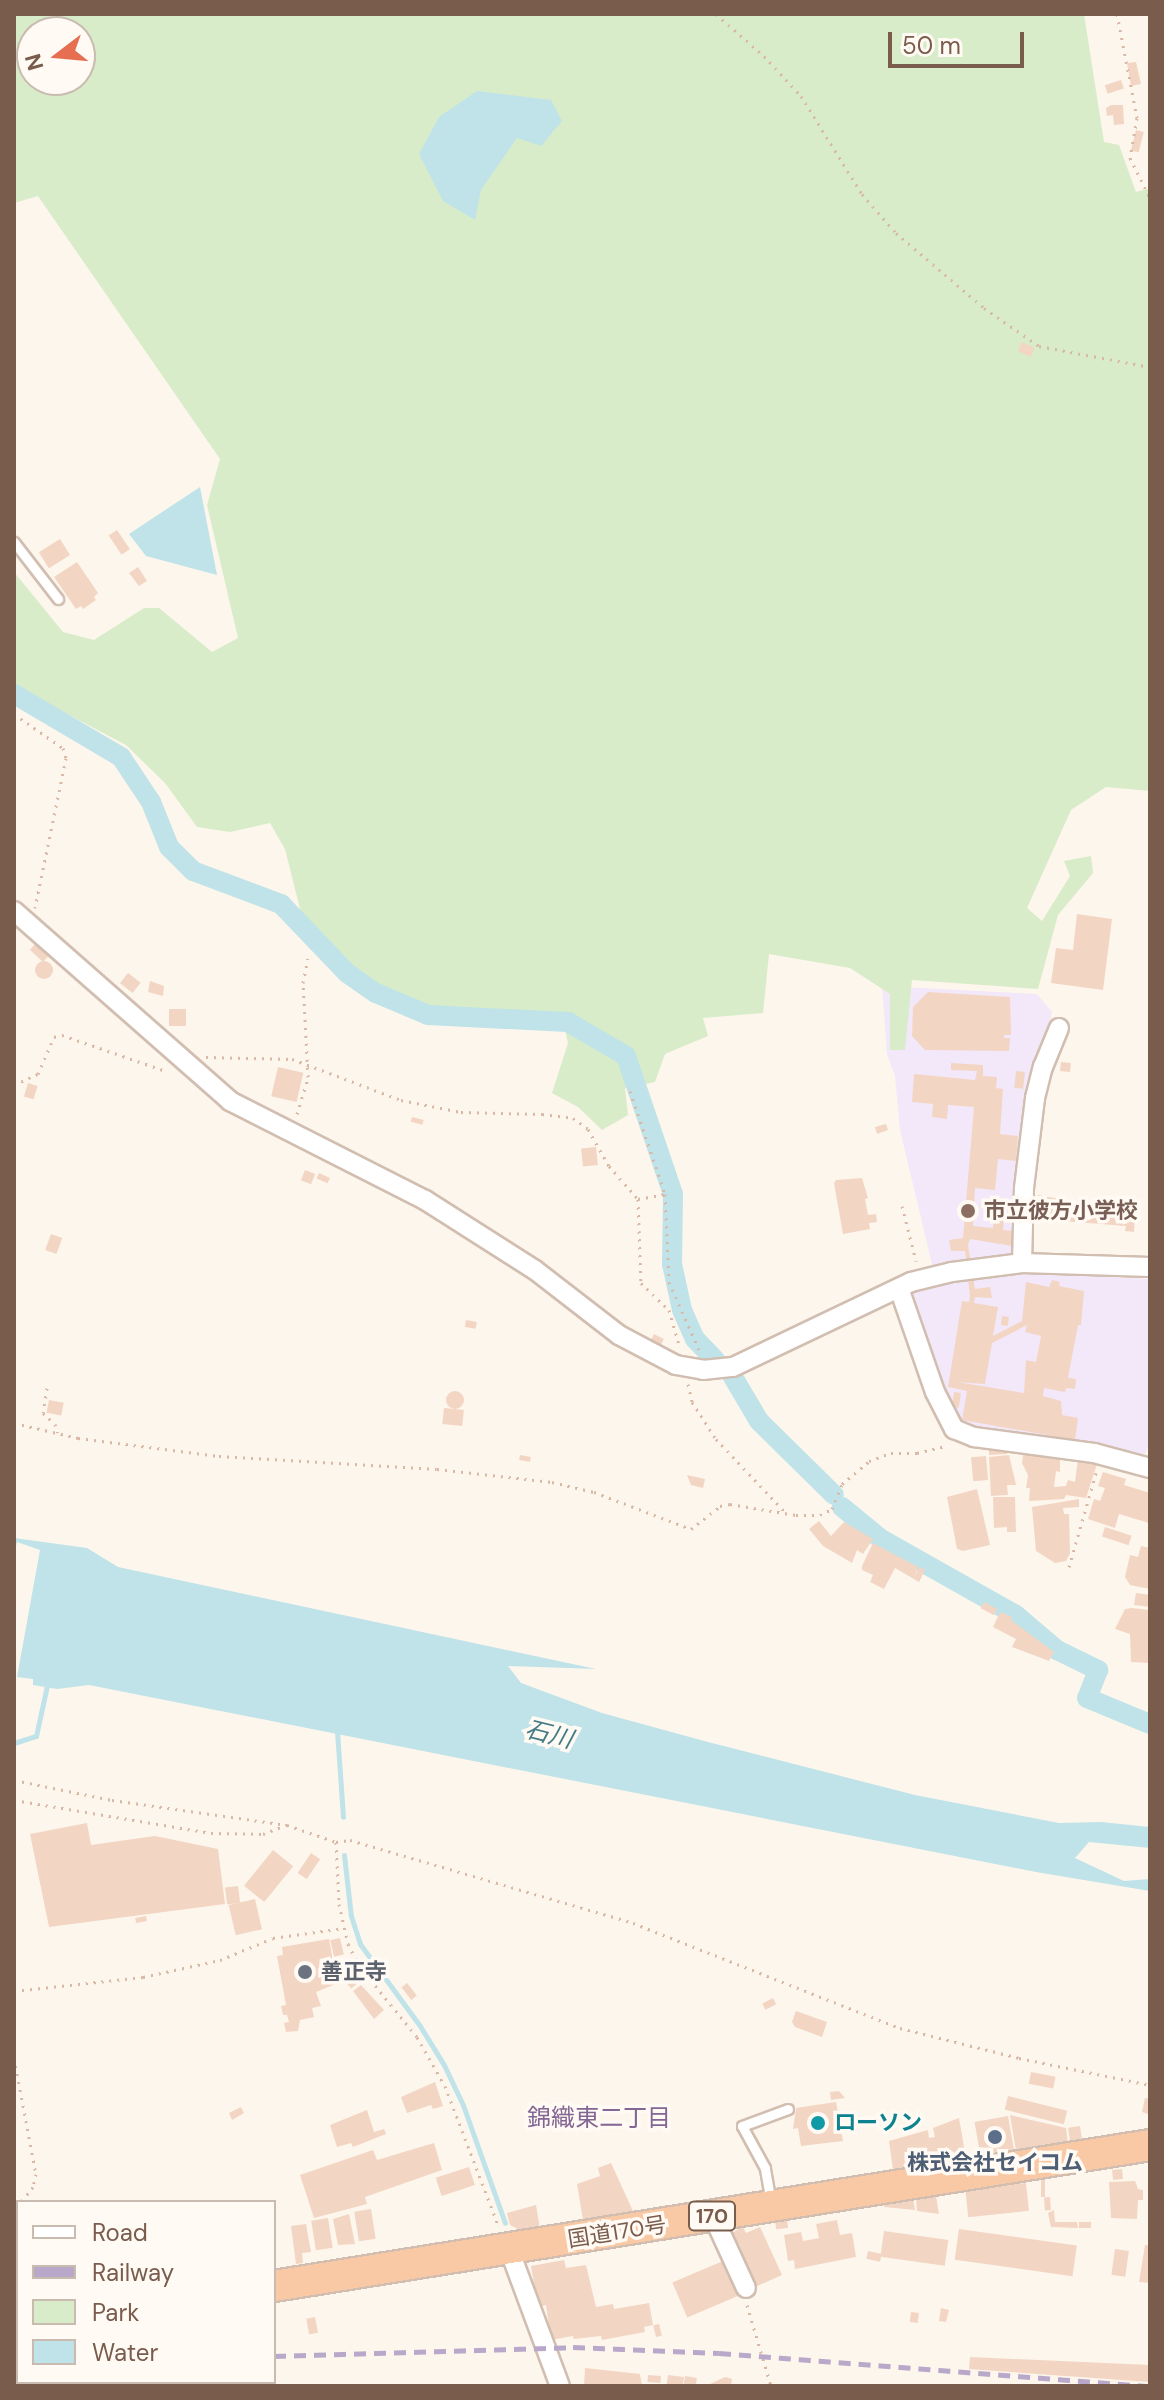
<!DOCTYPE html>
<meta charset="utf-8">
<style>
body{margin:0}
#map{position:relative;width:1164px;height:2400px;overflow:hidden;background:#fdf6ec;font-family:"DM Sans","Noto Sans JP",sans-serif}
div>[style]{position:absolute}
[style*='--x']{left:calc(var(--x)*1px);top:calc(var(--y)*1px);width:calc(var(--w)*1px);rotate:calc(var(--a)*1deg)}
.education>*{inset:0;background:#f3e8fa}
.green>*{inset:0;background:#d8ecc9}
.water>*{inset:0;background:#bfe3e8}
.stream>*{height:5px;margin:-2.5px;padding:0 2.5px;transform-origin:2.5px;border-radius:2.5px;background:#bfe3e8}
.canal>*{height:20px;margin:-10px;padding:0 10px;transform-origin:10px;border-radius:10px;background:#bfe3e8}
.building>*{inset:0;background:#f3d5c3;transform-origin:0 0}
.round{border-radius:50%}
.path>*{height:3px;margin-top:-1.5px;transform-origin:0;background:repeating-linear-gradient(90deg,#d9b8a5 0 2px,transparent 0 8px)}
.roads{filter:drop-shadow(2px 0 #d1beb0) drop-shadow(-2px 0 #d1beb0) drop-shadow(0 2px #d1beb0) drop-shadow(0 -2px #d1beb0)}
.service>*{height:9px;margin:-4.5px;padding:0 4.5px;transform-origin:4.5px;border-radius:4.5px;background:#fff}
.minor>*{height:18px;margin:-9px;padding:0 9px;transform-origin:9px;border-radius:9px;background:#fff}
.trunk>*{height:30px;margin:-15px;padding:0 15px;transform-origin:15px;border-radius:15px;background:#f9c8a4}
.rail>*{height:5px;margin-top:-2.5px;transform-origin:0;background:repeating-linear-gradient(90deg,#b9a8c9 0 12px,transparent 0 20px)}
.dots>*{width:22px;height:22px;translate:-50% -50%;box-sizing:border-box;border:4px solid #fffaf3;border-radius:50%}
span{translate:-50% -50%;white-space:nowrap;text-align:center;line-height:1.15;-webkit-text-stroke:7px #fffaf3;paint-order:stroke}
.shield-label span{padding:2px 6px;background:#fffaf3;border:2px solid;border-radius:6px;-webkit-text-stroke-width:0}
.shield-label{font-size:20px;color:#7a5c4d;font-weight:700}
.education-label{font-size:22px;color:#785e54;font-weight:700}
.left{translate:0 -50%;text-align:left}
.worship-label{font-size:22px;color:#5b616d;font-weight:700}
.culture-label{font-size:22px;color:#0d838f;font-weight:700}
.service-label{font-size:22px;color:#4e5e75;font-weight:700}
.street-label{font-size:22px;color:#7a5c4d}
.water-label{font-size:24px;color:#437c86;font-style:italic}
.neighbourhood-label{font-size:24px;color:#846695}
.frame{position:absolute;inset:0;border:16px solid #7a5c4d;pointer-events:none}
.legend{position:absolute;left:16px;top:2200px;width:260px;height:184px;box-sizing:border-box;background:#fffaf3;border:2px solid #cabbb1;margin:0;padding:10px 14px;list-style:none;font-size:24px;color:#7a5c4d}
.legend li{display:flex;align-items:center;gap:16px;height:40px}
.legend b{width:40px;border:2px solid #cabbb1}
.north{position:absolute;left:16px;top:16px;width:80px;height:80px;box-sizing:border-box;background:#fffaf3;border:2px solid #cabbb1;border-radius:50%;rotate:254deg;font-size:22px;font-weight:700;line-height:32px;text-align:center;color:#7a5c4d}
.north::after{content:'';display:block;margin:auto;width:28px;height:36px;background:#e76f51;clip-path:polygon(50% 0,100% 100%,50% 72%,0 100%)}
.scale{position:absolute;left:888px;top:32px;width:136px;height:36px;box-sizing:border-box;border:4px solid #7a5c4d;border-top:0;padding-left:10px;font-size:24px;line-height:28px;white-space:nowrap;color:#7a5c4d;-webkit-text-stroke:6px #fffaf3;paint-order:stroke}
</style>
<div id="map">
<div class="education">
<i style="clip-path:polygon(882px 986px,1037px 994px,1052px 1012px,1041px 1059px,1018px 1272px,1150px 1279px,1150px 1442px,1145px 1454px,984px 1432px,961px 1425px,952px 1414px,913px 1292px,937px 1285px,900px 1130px,895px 1076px,887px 1054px)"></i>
</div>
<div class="green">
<i style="clip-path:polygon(evenodd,14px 14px,1084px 14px,1104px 142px,1119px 145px,1136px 192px,1150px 188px,1150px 791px,1106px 787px,1071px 810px,1027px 908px,1042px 921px,1070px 876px,1064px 861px,1091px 856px,1093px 873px,1058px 915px,1038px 989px,912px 980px,905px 1050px,890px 1050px,890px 994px,850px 968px,769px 954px,763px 1013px,703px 1018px,708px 1036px,665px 1054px,655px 1082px,625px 1088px,628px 1115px,602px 1130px,578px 1107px,552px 1093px,568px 1043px,561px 1012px,427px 1008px,376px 987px,343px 963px,304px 925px,285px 849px,270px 823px,230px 832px,197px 827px,165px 783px,126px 745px,14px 686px,14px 572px,63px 632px,94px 640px,144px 608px,159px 608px,212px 652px,238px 638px,207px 505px,220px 459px,38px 196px,14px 203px,14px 14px,32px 32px,80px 32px,80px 80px,32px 80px,32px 32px)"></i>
</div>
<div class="water">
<i style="clip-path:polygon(477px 91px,551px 100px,562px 121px,541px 146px,517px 138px,481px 190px,475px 220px,443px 201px,419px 154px,439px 117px)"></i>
<i style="clip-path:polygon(200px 487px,217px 575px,146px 556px,129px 534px)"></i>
<i style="clip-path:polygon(14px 1538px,87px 1548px,118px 1567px,596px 1669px,508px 1666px,521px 1683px,602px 1713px,708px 1742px,915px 1795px,1059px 1823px,1101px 1822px,1150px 1827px,1150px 1848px,1089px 1842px,1075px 1858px,1124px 1881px,1150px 1879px,1150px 1891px,1036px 1872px,89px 1685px,57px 1689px,33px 1685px,33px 1679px,17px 1677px,40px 1550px,17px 1542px,14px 1554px)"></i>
</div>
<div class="stream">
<i style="--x:337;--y:1731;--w:86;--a:86"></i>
<i style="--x:14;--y:1743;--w:23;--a:-18"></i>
<i style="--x:36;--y:1736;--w:56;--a:-77.7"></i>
<i style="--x:344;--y:1855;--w:61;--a:83.5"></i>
<i style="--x:351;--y:1916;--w:29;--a:72"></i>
<i style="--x:360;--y:1944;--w:102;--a:53.8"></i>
<i style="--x:420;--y:2026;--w:46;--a:58.4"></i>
<i style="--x:444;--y:2065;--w:44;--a:64.6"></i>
<i style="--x:463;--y:2105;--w:125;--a:70.4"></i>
</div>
<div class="canal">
<i style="--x:14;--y:694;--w:124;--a:30.5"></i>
<i style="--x:121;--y:757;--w:54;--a:56.3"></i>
<i style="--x:151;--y:802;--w:48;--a:68.2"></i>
<i style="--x:169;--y:847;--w:34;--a:45"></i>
<i style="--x:193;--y:871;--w:94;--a:20.6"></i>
<i style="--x:281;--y:904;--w:95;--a:46.3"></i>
<i style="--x:347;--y:973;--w:35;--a:35"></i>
<i style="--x:376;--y:993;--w:56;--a:22.9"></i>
<i style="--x:428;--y:1015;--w:140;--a:2.9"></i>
<i style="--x:568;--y:1022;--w:67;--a:30.4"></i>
<i style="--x:626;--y:1056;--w:146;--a:71.2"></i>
<i style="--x:673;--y:1194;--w:70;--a:90.8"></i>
<i style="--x:672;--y:1264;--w:47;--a:77.7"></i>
<i style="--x:682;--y:1310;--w:32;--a:66"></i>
<i style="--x:695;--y:1339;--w:29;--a:46"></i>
<i style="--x:733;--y:1377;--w:51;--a:59.4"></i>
<i style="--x:759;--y:1421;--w:105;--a:44.6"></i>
<i style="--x:842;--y:1507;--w:50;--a:39.4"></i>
<i style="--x:881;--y:1539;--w:155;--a:29.4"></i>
<i style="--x:1016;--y:1615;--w:54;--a:40.5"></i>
<i style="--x:1057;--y:1650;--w:46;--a:26"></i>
<i style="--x:1098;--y:1670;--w:30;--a:111"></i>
<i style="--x:1087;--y:1698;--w:68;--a:22.4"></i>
</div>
<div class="building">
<i style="clip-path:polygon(1136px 62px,1141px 84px,1131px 86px,1127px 63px)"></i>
<i style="left:1121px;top:80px;width:9px;height:17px;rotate:72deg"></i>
<i style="clip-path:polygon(1111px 105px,1123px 105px,1124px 124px,1114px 125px,1113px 115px,1107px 116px,1106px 108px)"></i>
<i style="left:1136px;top:130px;width:8px;height:21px;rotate:14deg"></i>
<i style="left:1022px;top:342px;width:14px;height:10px;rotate:25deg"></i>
<i style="left:117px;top:530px;width:23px;height:10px;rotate:56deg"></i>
<i style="left:60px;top:539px;width:19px;height:25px;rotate:58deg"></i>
<i style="clip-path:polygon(77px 562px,98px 593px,94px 597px,96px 600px,83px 609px,81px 606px,76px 609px,54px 577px)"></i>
<i style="clip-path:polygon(138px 567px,147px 581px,139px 586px,129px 573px)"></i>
<i style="clip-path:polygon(1077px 914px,1112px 919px,1103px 990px,1051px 983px,1056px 948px,1073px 950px)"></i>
<i style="left:38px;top:941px;width:18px;height:12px;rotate:43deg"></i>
<i class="round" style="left:35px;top:961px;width:18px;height:18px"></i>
<i style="left:128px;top:973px;width:16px;height:13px;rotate:38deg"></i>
<i style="clip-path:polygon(150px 981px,164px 986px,163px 996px,148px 992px)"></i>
<i style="clip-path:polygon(928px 992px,1010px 997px,1011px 1035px,1004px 1035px,1004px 1038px,1010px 1038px,1009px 1051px,925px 1050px,912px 1036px,913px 1007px)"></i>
<i style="left:169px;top:1009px;width:17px;height:17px"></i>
<i style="left:1061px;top:1062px;width:10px;height:9px;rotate:6deg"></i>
<i style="clip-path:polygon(evenodd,951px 1063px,983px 1065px,983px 1076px,997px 1077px,996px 1088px,1003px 1089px,1000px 1134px,1018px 1136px,1016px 1161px,998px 1159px,995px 1190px,975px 1188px,973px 1226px,993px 1228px,994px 1218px,1004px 1219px,1003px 1230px,1013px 1231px,1012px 1246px,970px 1239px,968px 1245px,975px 1289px,990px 1287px,992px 1298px,975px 1297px,974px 1303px,998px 1307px,993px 1336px,1022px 1321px,1026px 1282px,1049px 1287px,1052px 1280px,1060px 1282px,1059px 1286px,1084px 1291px,1081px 1325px,1078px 1325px,1068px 1378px,1076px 1379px,1075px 1389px,1066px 1388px,1065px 1392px,1044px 1388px,1043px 1396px,1061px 1401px,1062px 1415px,1078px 1418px,1075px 1440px,962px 1420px,967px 1391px,948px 1387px,962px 1301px,969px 1302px,970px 1296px,965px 1251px,951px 1251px,949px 1240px,963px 1238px,974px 1107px,948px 1105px,947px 1119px,932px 1117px,933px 1104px,912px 1102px,914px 1074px,975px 1080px,977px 1071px,951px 1070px,951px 1063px,1027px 1325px,1025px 1332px,1041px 1336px,1036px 1362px,1026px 1360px,1024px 1393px,957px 1382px,985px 1384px,992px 1343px,1027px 1325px)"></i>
<i style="left:278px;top:1067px;width:26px;height:30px;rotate:13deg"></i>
<i style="left:1016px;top:1071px;width:9px;height:17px;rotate:6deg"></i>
<i style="left:28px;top:1083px;width:10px;height:14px;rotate:17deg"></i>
<i style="left:412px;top:1117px;width:12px;height:5px;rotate:14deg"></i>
<i style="clip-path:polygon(886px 1124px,888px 1130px,877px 1134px,875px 1127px)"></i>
<i style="left:596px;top:1147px;width:18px;height:15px;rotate:84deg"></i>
<i style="left:305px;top:1170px;width:11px;height:11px;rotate:22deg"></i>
<i style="left:319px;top:1173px;width:12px;height:6px;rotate:24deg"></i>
<i style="clip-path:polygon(862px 1178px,868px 1198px,865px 1199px,868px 1215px,876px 1214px,877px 1222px,869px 1223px,870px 1229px,843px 1234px,834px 1183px,836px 1180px)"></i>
<i style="clip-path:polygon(1038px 1195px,1075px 1202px,1075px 1205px,1127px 1208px,1126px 1214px,1135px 1215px,1134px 1232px,1125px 1231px,1126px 1226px,1037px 1219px)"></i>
<i style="left:51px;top:1234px;width:12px;height:17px;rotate:20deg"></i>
<i style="left:1002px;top:1316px;width:7px;height:9px;rotate:8deg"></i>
<i style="left:466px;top:1320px;width:11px;height:7px;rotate:10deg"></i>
<i style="left:654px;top:1334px;width:11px;height:10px;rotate:27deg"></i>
<i class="round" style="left:446px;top:1391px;width:18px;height:18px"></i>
<i style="left:954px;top:1392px;width:7px;height:15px;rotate:8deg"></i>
<i style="left:49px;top:1400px;width:15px;height:13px;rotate:11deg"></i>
<i style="left:444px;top:1408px;width:20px;height:16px;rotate:6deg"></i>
<i style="clip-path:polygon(993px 1447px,1007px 1448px,1007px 1454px,989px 1455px,989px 1448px)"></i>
<i style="clip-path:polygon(1024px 1448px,1060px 1453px,1060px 1472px,1056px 1471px,1054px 1487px,1066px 1486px,1068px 1480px,1075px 1482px,1078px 1459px,1097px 1464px,1086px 1498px,1066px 1495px,1064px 1499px,1029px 1501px,1030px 1488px,1026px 1488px,1028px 1475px,1022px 1463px)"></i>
<i style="left:520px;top:1455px;width:11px;height:5px;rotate:10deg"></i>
<i style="clip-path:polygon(1009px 1455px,1016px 1485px,1007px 1485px,1008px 1495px,991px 1496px,989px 1457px)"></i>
<i style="left:986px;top:1456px;width:24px;height:15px;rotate:85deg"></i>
<i style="clip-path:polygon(1103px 1472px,1126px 1479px,1124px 1485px,1150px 1493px,1149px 1523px,1119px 1514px,1115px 1528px,1088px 1519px,1094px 1499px,1100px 1501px,1105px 1488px,1098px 1486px)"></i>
<i style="clip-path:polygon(687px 1475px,705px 1479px,703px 1488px,691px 1485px)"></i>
<i style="clip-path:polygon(977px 1489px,990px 1545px,963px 1551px,957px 1549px,947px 1497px)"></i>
<i style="clip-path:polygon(993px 1497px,1015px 1497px,1016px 1532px,1007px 1532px,1007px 1527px,994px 1528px)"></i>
<i style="clip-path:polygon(1079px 1499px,1079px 1507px,1063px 1508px,1064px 1514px,1069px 1514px,1070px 1553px,1066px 1561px,1055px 1563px,1036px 1551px,1032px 1507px)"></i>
<i style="clip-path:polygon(819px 1521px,831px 1536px,844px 1522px,873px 1539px,863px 1554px,857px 1550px,852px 1563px,823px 1546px,809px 1529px)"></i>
<i style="left:1105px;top:1527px;width:28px;height:10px;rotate:18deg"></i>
<i style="clip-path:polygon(873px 1543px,918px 1567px,915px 1575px,920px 1567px,925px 1570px,919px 1582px,895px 1568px,884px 1589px,870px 1582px,873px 1575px,862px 1570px,862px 1566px)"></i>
<i style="clip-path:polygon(1141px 1546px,1150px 1548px,1150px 1589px,1130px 1585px,1125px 1577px,1130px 1555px,1138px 1557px)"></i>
<i style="clip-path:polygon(1136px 1593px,1150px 1595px,1150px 1607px,1134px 1605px)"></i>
<i style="left:984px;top:1602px;width:15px;height:7px;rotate:28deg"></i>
<i style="clip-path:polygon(1132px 1608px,1150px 1610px,1150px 1663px,1131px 1662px,1130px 1634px,1115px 1629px,1125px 1609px)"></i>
<i style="clip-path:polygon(1000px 1612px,1012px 1617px,1011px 1620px,1054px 1652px,1049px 1661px,1012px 1647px,1016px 1639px,993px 1627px)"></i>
<i style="clip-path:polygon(87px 1823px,91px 1845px,155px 1836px,218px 1849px,225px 1904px,49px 1927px,30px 1834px)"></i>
<i style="left:273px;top:1850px;width:26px;height:46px;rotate:39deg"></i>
<i style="left:311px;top:1853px;width:11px;height:24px;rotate:34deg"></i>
<i style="left:238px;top:1886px;width:17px;height:13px;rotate:83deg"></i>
<i style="left:255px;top:1899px;width:31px;height:27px;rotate:77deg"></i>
<i style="left:146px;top:1916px;width:5px;height:11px;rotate:79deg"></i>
<i style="left:340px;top:1938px;width:17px;height:10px;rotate:77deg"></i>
<i style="clip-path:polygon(329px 1939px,335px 1972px,342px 1971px,343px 1981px,316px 1992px,321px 2006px,312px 2008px,314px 2017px,300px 2020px,298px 2031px,286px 2032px,284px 2023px,289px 2022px,287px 2015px,283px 2015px,281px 2006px,286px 2005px,277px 1956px,283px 1955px,282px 1947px)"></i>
<i style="left:353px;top:1971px;width:12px;height:13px;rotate:48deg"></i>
<i style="left:407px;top:1983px;width:16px;height:7px;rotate:52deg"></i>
<i style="clip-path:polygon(361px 1985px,384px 2010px,374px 2019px,353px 1991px)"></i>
<i style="left:773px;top:1998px;width:7px;height:12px;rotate:63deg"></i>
<i style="clip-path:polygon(796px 2011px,827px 2022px,822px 2037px,795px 2027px,792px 2022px)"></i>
<i style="left:1031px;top:2072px;width:25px;height:12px;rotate:11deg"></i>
<i style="clip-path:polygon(435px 2082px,443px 2106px,433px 2109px,431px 2105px,407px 2113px,401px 2097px)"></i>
<i style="clip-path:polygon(839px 2091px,845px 2098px,831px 2100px,830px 2092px)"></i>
<i style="left:1008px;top:2096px;width:61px;height:14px;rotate:14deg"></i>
<i style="clip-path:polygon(1145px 2098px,1150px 2099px,1148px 2114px,1142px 2112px)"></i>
<i style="clip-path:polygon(836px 2102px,843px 2141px,801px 2146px,798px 2128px,793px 2129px,796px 2108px)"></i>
<i style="clip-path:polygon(241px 2107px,244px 2113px,232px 2120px,229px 2113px)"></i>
<i style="clip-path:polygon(367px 2110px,374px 2132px,384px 2129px,386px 2134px,353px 2147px,351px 2143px,337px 2147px,330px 2125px)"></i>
<i style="clip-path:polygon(1010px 2115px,1066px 2128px,1068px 2143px,1016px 2151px)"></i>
<i style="left:1008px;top:2116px;width:36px;height:34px;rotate:80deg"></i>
<i style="clip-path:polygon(959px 2118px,966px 2158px,938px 2163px,937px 2154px,932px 2154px,934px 2164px,893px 2170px,889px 2141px,928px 2130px,929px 2138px,935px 2137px,933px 2128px)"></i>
<i style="left:1080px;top:2126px;width:14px;height:12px;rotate:82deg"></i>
<i style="clip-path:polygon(434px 2143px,442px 2170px,365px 2197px,367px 2204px,314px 2218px,300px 2175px,373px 2150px,377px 2160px)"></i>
<i style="clip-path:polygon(611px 2163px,633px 2211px,583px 2220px,577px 2184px,600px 2176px,598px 2168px)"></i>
<i style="left:469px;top:2167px;width:19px;height:35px;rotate:72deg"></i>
<i style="left:1122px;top:2169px;width:10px;height:10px;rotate:84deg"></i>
<i style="left:1041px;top:2179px;width:4px;height:18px"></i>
<i style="clip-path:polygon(1135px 2181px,1138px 2189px,1143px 2190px,1143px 2200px,1138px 2200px,1137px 2219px,1111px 2218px,1109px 2182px)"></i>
<i style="left:1026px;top:2183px;width:28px;height:61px;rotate:84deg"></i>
<i style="clip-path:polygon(936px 2196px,939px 2214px,917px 2211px,916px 2199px)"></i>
<i style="left:1050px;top:2197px;width:13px;height:6px;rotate:86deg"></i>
<i style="clip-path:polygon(913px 2198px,915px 2210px,884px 2207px,883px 2203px)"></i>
<i style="clip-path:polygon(536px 2205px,540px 2229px,524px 2232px,510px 2225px,507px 2213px)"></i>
<i style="left:371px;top:2209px;width:30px;height:17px;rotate:81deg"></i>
<i style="clip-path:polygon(1054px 2210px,1055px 2222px,1077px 2222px,1078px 2228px,1051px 2227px,1048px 2213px)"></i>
<i style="clip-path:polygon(349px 2214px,355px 2244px,338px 2245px,333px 2219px)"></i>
<i style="left:328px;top:2218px;width:30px;height:17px;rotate:81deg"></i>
<i style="left:787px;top:2218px;width:10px;height:12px;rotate:84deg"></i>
<i style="clip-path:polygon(837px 2220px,840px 2235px,852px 2233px,856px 2257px,795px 2269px,794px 2260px,788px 2261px,784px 2235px,801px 2232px,803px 2241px,819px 2238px,816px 2224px)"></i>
<i style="left:1079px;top:2222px;width:12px;height:6px"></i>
<i style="clip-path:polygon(306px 2224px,311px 2252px,302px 2253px,303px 2263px,296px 2264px,291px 2226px)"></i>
<i style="clip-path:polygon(743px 2227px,746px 2233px,760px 2227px,782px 2275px,755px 2287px,731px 2233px)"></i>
<i style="left:959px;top:2229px;width:119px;height:31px;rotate:8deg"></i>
<i style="left:884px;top:2231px;width:65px;height:26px;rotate:8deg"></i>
<i style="clip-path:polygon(1145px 2245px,1150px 2245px,1150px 2283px,1139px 2282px)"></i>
<i style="left:1115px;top:2249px;width:14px;height:26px;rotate:8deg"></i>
<i style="left:868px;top:2251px;width:14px;height:8px;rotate:12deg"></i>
<i style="clip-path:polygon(564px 2260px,566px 2268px,586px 2265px,596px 2307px,613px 2304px,614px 2309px,649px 2303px,653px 2325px,644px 2327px,645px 2332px,602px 2340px,601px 2336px,574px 2339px,573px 2336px,551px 2340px,546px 2305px,538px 2307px,531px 2266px)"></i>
<i style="left:723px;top:2261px;width:38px;height:55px;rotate:67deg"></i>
<i style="clip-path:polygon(941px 2308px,949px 2310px,946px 2322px,939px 2321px)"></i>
<i style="left:911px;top:2312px;width:8px;height:10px;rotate:7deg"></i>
<i style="left:315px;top:2317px;width:16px;height:9px;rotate:79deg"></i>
<i style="left:659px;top:2324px;width:12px;height:6px;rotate:76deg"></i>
<i style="clip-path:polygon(970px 2357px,1150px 2365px,1150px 2382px,969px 2369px)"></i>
<i style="clip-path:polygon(585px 2368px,640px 2374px,642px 2386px,584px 2386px)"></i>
<i style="left:648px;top:2375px;width:13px;height:7px;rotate:4deg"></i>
<i style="left:668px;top:2375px;width:16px;height:9px;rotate:7deg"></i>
<i style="left:685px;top:2376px;width:12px;height:9px;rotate:9deg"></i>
<i style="clip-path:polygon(725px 2377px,732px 2379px,731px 2386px,706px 2386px)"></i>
</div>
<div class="path">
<i style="--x:716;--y:14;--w:64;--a:41.2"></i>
<i style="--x:764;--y:56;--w:54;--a:47.2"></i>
<i style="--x:801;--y:96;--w:115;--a:58.1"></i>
<i style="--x:862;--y:194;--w:52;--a:48.9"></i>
<i style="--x:896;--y:233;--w:116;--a:40.4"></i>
<i style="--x:984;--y:308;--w:67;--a:34.6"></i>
<i style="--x:1039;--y:346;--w:113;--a:10.7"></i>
<i style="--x:1117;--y:14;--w:106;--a:79.1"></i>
<i style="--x:1137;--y:118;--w:41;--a:99.9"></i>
<i style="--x:1130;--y:158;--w:45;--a:63.4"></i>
<i style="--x:14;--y:714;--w:60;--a:34.8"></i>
<i style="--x:63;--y:748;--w:10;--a:73"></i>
<i style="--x:66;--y:758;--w:153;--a:101.7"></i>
<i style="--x:206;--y:1057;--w:86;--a:1.3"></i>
<i style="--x:292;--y:1059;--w:116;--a:20.6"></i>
<i style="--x:401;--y:1100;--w:61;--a:11.3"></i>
<i style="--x:461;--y:1112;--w:81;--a:1.4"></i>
<i style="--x:542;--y:1114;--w:31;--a:7"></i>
<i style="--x:573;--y:1118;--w:19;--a:36"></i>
<i style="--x:588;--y:1129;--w:43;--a:60.4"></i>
<i style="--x:609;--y:1166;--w:44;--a:48.7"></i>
<i style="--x:638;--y:1199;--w:84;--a:88"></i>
<i style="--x:641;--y:1283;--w:39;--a:44"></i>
<i style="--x:669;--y:1310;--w:36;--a:74"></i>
<i style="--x:14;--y:1085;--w:26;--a:-25"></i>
<i style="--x:38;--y:1074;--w:40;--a:-66.6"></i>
<i style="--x:54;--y:1037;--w:8;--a:-14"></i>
<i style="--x:62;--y:1035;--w:110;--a:19.1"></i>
<i style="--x:630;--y:1091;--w:109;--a:71.2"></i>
<i style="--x:665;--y:1194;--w:88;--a:87.4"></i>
<i style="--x:669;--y:1282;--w:74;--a:66.2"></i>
<i style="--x:297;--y:1114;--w:39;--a:-73"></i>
<i style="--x:308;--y:1077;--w:94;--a:-93"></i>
<i style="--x:303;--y:983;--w:25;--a:-79"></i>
<i style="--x:638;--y:1199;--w:27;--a:-10"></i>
<i style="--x:902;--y:1206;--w:57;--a:75.7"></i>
<i style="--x:688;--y:1384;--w:18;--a:77"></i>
<i style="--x:692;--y:1402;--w:44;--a:57"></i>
<i style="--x:716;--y:1439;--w:100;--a:46.6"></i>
<i style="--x:47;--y:1388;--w:25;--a:99"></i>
<i style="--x:43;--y:1413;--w:16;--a:43"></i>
<i style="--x:55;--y:1424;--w:9;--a:72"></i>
<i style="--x:14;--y:1423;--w:66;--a:13.2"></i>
<i style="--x:78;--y:1438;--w:142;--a:7.3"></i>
<i style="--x:219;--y:1456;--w:218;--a:3.4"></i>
<i style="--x:437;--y:1469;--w:116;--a:6.4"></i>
<i style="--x:552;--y:1482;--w:43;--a:13.4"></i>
<i style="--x:594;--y:1492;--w:104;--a:20.9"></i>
<i style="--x:691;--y:1529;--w:37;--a:-38"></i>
<i style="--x:720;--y:1506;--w:10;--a:-11"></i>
<i style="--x:730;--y:1504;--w:67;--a:9.5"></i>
<i style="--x:796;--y:1515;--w:24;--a:0"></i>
<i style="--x:820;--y:1515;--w:13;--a:-27"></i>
<i style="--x:832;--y:1509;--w:27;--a:-68"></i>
<i style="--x:842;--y:1484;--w:35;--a:-40"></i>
<i style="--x:869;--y:1461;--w:23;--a:-20"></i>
<i style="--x:891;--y:1453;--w:26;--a:0"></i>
<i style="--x:917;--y:1453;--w:30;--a:-14"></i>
<i style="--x:1069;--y:1567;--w:98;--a:-74"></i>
<i style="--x:14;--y:1780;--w:100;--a:11.5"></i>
<i style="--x:112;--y:1800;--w:177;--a:8.1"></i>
<i style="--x:287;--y:1825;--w:52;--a:19.1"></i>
<i style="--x:336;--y:1842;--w:14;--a:-8"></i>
<i style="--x:350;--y:1840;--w:295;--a:16.3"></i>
<i style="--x:633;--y:1923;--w:287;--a:21.5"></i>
<i style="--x:900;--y:2028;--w:123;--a:14.1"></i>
<i style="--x:1019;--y:2058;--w:134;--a:11.6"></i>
<i style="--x:14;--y:1800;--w:200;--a:9.5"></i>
<i style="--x:211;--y:1833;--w:52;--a:1.1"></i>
<i style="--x:263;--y:1834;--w:26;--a:-21"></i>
<i style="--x:336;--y:1842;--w:62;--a:87.2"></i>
<i style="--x:339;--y:1904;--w:41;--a:77.3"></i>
<i style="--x:348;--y:1944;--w:26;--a:62"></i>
<i style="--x:360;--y:1967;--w:90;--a:50.8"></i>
<i style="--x:417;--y:2037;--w:56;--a:60.3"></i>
<i style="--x:445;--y:2086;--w:149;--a:69.1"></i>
<i style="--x:14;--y:1991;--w:130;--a:-6.2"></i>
<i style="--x:143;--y:1977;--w:79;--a:-12.4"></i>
<i style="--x:220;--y:1960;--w:57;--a:-22.5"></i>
<i style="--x:273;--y:1938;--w:72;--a:-8"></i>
<i style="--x:14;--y:2058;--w:118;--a:79.3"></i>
<i style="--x:36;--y:2174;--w:13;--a:103"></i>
<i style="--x:33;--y:2187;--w:19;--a:129"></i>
<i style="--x:14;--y:2210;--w:6;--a:-51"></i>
<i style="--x:747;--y:2305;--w:84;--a:73.5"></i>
</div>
<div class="roads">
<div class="service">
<i style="--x:14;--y:542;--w:72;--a:52.3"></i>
<i style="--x:771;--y:2203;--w:36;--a:-100"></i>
<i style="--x:765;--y:2168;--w:48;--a:-118.7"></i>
<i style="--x:742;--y:2126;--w:49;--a:-20.3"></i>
</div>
<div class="minor">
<i style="--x:14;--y:911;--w:288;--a:41.3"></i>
<i style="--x:230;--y:1101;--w:219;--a:26.9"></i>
<i style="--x:425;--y:1200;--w:130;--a:32.5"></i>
<i style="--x:535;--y:1270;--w:106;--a:37.7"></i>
<i style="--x:619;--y:1335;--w:64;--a:27.8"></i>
<i style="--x:676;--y:1365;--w:27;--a:10"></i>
<i style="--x:703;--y:1370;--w:30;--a:-6"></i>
<i style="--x:733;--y:1367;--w:197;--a:-25.5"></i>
<i style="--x:911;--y:1282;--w:42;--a:-13.7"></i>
<i style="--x:952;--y:1272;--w:71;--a:-7.3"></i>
<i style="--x:1022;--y:1263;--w:128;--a:1.8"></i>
<i style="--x:1022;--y:1263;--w:75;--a:-88.5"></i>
<i style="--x:1024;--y:1188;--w:91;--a:-83"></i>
<i style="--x:1035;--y:1098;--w:32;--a:-76"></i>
<i style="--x:1043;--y:1067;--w:42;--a:-67.7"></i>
<i style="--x:899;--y:1288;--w:110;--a:70.9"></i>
<i style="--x:935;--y:1392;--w:42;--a:62.8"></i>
<i style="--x:954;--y:1429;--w:22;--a:22"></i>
<i style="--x:974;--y:1437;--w:121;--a:7.6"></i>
<i style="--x:1094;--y:1453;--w:58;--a:15"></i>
<i style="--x:713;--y:2216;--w:79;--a:65.4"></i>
<i style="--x:509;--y:2249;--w:146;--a:69.6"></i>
</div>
<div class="trunk">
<i style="--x:274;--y:2286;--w:887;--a:-9.14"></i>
<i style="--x:14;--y:2327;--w:4;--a:-14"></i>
</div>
</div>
<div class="rail">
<i style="--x:274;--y:2356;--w:299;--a:-1.7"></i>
<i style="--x:573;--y:2347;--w:146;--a:2.4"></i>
<i style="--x:719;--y:2353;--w:432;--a:4.4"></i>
<i style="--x:14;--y:2383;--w:9;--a:-6"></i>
</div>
<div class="dots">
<i style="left:968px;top:1211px;background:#8d6e63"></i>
<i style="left:305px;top:1972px;background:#6b7280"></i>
<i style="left:818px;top:2123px;background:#0f9aa8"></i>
<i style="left:995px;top:2137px;background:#5c6f8a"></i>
</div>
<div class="shield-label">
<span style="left:712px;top:2216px">170</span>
</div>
<div class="education-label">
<span class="left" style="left:984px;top:1211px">市立彼方小学校</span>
</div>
<div class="worship-label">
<span class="left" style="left:321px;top:1972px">善正寺</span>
</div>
<div class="culture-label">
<span class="left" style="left:834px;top:2123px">ローソン</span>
</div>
<div class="service-label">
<span style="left:995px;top:2163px">株式会社セイコム</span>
</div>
<div class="street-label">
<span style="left:617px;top:2232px;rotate:-9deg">国道170号</span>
</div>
<div class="water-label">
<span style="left:549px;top:1734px;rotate:14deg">石川</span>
</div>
<div class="neighbourhood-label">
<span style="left:599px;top:2118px">錦織東二丁目</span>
</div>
<div class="frame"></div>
<ul class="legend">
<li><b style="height:10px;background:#fff"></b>Road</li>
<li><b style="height:10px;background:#b9a8c9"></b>Railway</li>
<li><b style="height:22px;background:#d8ecc9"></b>Park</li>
<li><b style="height:22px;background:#bfe3e8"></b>Water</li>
</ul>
<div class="north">N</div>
<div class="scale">50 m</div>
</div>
